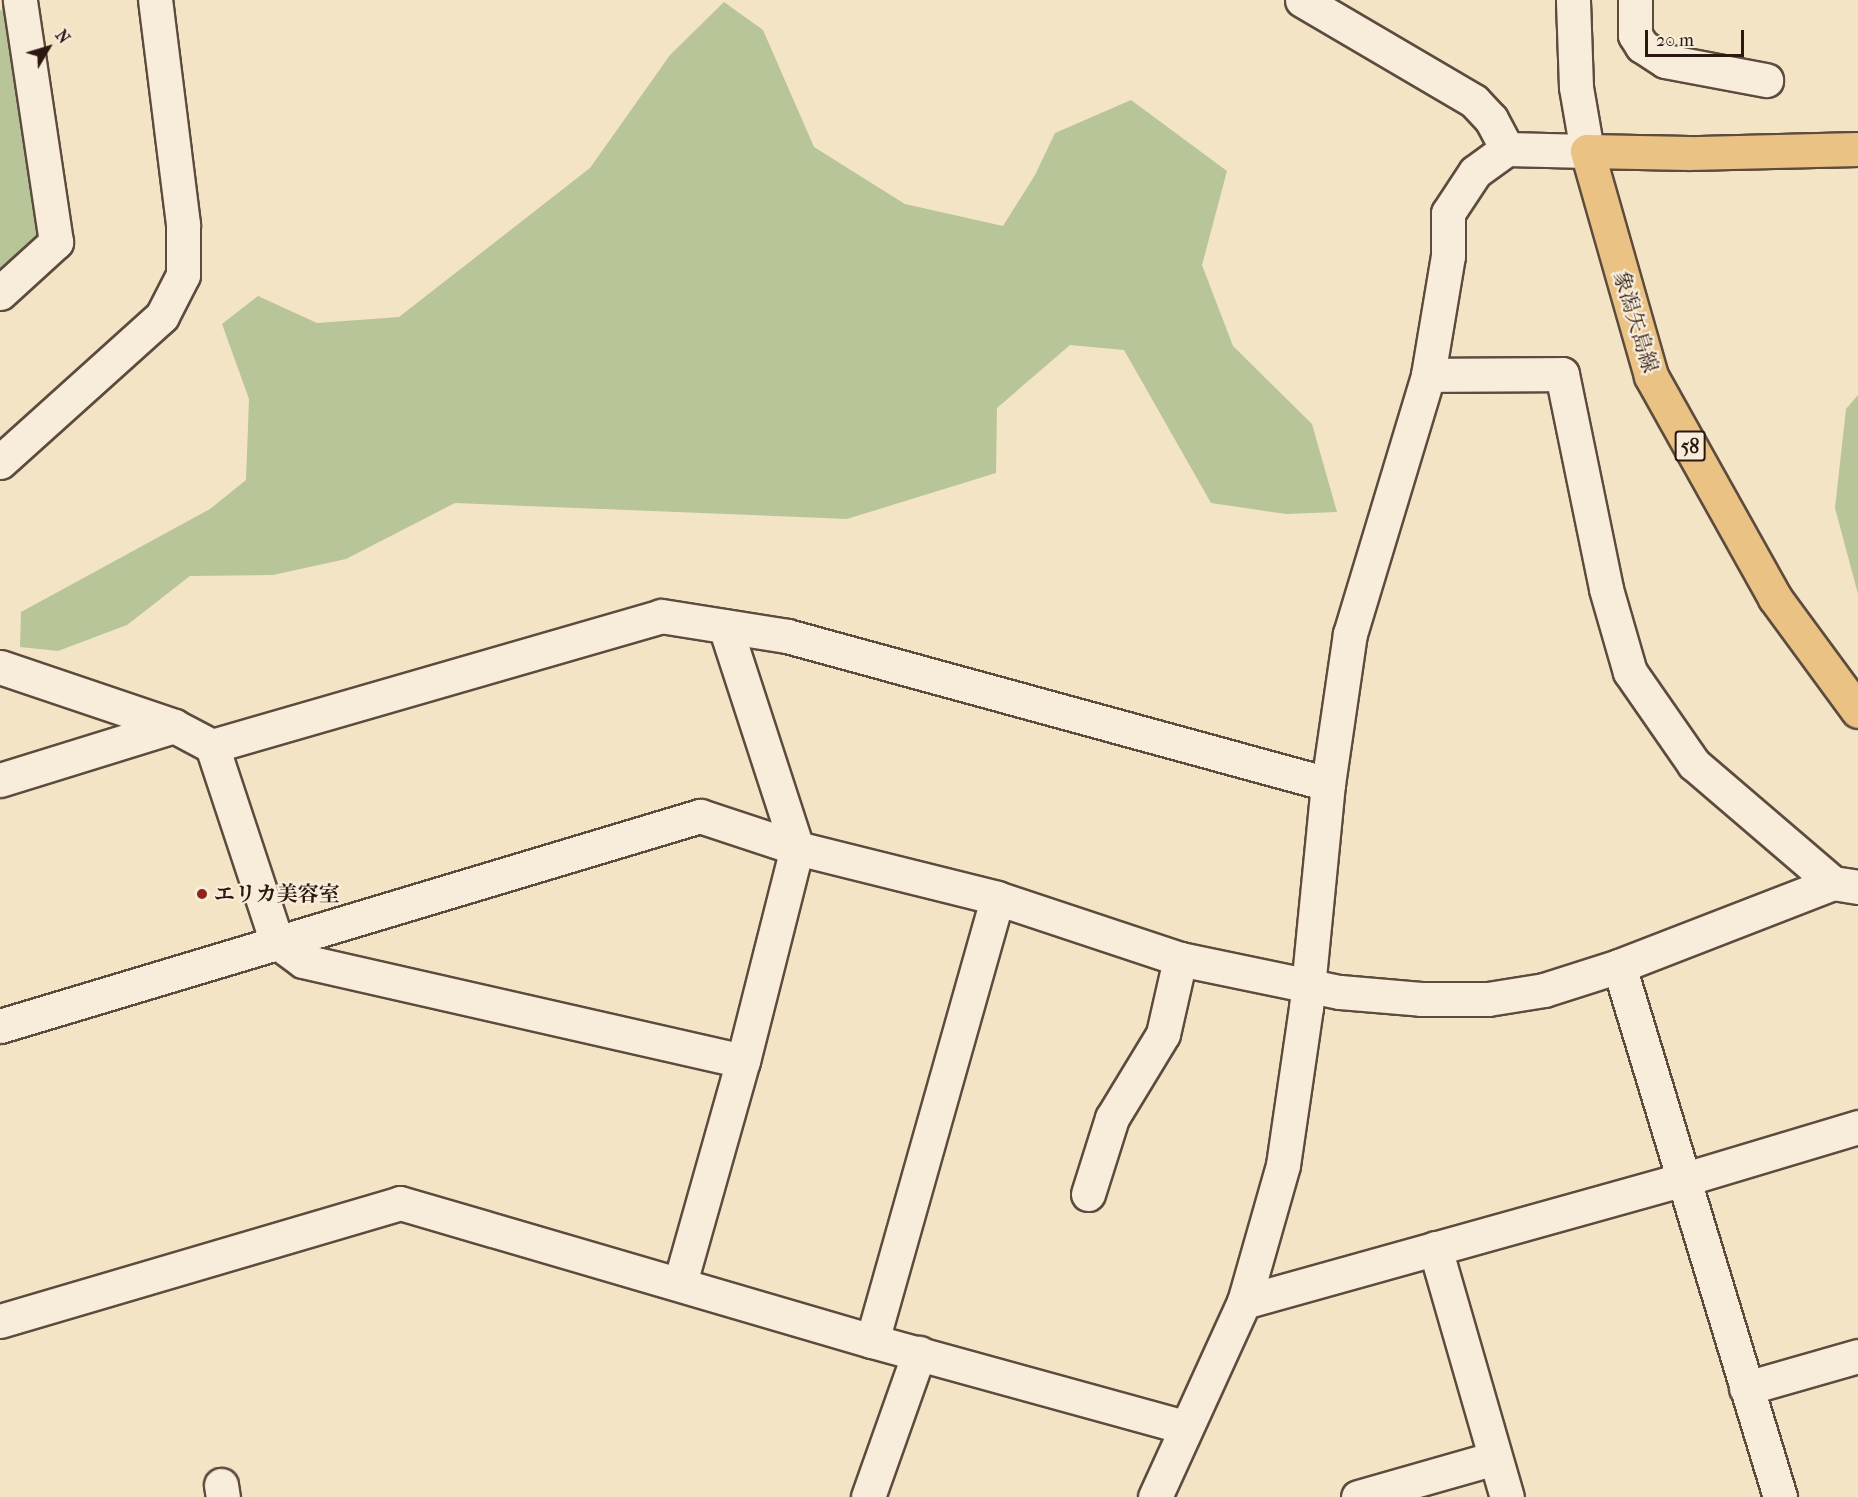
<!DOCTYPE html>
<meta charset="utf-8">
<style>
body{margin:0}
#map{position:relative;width:1858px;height:1497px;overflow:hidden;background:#f4e4c6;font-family:"IM FELL French Canon","Noto Serif JP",serif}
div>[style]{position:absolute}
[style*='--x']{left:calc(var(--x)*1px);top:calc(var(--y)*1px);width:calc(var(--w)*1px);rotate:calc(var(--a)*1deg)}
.green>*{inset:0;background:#b8c598}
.roads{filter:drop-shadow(2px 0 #5d4b3e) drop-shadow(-2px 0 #5d4b3e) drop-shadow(0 2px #5d4b3e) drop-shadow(0 -2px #5d4b3e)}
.minor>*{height:33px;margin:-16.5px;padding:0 16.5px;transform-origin:16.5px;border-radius:16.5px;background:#f8edda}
.major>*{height:33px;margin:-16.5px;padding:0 16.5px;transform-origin:16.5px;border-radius:16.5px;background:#eac283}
.dots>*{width:16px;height:16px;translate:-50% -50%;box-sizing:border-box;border:3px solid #f8edda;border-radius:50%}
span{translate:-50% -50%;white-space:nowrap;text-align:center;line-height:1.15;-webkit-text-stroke:4.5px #f8edda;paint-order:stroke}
.shield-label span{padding:2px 4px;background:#f8edda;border:2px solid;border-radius:4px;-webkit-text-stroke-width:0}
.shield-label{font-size:20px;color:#2b1810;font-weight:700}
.street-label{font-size:21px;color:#2b1810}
.poi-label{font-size:21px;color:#2b1810;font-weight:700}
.left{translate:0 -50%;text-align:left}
.north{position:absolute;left:18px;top:18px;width:60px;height:60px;-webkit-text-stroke:4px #f8edda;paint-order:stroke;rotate:52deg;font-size:16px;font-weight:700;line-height:24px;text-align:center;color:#2b1810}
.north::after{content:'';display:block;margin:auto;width:21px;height:27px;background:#2b1810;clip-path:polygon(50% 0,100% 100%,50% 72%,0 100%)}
.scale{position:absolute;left:1645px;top:30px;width:99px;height:27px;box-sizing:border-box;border:3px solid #2b1810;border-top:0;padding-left:8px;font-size:18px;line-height:21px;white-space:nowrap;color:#2b1810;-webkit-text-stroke:4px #f8edda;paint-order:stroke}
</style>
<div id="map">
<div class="green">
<i style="clip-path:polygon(724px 2px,763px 30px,814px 147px,905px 204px,1003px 226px,1035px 175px,1055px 133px,1131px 100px,1227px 171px,1202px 265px,1233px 346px,1312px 424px,1337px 512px,1286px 514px,1211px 503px,1124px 350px,1070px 345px,997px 408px,996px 473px,847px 519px,455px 503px,346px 559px,273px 575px,190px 576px,127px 625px,58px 651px,20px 647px,21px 612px,210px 509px,246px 480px,249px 399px,222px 324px,258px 296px,317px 323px,399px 317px,590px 168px,670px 55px)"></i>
<i style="clip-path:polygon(8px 4px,39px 235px,0 271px,0 11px)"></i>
<i style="clip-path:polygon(1858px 395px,1858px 594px,1835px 508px,1846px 409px)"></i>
</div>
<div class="roads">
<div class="minor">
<i style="--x:1302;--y:0;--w:199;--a:30.4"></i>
<i style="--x:1474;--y:101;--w:25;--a:47"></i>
<i style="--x:1491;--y:119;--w:34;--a:62"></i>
<i style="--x:1635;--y:0;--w:35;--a:90"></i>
<i style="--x:1635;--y:35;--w:13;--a:58"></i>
<i style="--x:1642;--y:46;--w:27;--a:33"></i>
<i style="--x:1665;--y:61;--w:103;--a:10.7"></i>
<i style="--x:0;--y:293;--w:76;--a:-42.3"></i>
<i style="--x:56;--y:242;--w:245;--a:-98.5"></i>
<i style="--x:1428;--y:375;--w:134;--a:-0.4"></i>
<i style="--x:1562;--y:374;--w:219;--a:78.4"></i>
<i style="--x:1606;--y:589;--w:86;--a:73.9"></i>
<i style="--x:1630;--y:672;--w:112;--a:55.2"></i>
<i style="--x:1694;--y:764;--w:183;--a:40.6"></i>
<i style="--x:0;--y:462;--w:218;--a:-42"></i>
<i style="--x:162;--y:316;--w:46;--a:-62.9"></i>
<i style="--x:183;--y:275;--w:51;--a:-90"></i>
<i style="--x:183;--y:224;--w:226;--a:-97.1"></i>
<i style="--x:0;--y:667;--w:184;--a:18.7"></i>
<i style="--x:174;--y:726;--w:43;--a:27.8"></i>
<i style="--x:212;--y:746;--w:206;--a:71.7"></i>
<i style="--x:277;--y:942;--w:32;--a:36"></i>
<i style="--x:303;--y:961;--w:451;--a:12.8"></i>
<i style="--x:212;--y:746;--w:467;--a:-16.1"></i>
<i style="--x:661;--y:616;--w:128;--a:9"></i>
<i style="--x:787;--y:636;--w:561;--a:15.3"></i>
<i style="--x:0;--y:780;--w:182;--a:-17.2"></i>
<i style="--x:1619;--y:966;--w:555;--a:73.13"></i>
<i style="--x:0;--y:1026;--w:731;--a:-16.7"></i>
<i style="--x:700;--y:816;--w:102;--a:18.3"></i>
<i style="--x:797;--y:848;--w:206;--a:14"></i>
<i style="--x:997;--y:898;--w:193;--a:18.4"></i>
<i style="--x:1180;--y:959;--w:163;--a:11.7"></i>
<i style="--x:1340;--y:992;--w:81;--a:4.9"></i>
<i style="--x:1421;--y:999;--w:67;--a:0"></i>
<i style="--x:1488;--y:999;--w:57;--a:-9.1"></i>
<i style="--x:1544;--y:990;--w:79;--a:-17.7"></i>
<i style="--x:1619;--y:966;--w:230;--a:-21.2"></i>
<i style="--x:1833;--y:883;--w:25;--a:9"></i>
<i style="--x:1088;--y:1194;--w:80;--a:-72.5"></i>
<i style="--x:1112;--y:1118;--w:98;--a:-58.7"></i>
<i style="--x:1163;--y:1034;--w:77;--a:-77.2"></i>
<i style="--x:1435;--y:1248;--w:259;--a:73.9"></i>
<i style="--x:680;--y:1283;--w:231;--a:-74.2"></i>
<i style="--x:743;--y:1061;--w:220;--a:-75.8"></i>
<i style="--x:797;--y:848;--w:233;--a:-108"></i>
<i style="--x:1244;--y:1302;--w:458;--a:-15.6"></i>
<i style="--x:1685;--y:1179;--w:181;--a:-16.7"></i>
<i style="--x:0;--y:1321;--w:417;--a:-16.4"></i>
<i style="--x:400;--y:1203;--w:492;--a:16.3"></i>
<i style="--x:872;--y:1341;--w:324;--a:15.4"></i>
<i style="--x:872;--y:1341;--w:460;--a:-74.2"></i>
<i style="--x:1746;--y:1388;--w:116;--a:-15.9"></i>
<i style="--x:221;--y:1485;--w:12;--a:81"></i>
<i style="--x:868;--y:1497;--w:153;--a:-70.5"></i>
<i style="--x:1155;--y:1497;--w:214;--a:-65.5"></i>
<i style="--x:1244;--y:1302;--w:142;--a:-74.1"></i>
<i style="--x:1283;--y:1165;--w:159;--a:-81.7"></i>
<i style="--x:1306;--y:1008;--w:225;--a:-84.4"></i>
<i style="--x:1328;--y:784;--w:152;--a:-81.7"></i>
<i style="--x:1350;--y:634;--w:270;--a:-73.2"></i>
<i style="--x:1428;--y:375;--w:121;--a:-80.5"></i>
<i style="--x:1448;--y:256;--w:43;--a:-90"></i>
<i style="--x:1448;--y:213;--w:49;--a:-56.6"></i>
<i style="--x:1475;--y:172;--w:39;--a:-36"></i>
<i style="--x:1507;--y:149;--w:80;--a:1.4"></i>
<i style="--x:1587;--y:151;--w:65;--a:-99.8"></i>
<i style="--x:1576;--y:87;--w:87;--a:-92"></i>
<i style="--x:1358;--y:1497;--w:142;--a:-15.9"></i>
</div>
<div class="major">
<i style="--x:1858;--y:149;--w:169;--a:178.6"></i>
<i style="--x:1689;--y:153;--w:102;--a:-178.9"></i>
<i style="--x:1587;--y:151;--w:234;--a:74.1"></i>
<i style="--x:1651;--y:376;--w:254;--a:60.8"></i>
<i style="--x:1775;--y:598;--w:140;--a:53.7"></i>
</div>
</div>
<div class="dots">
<i style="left:202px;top:894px;background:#8f2418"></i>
</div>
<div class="shield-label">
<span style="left:1690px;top:446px">58</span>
</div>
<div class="street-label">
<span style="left:1636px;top:322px;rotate:73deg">象潟矢島線</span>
</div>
<div class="poi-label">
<span class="left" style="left:214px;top:894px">エリカ美容室</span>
</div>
<div class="north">N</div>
<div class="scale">20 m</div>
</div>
